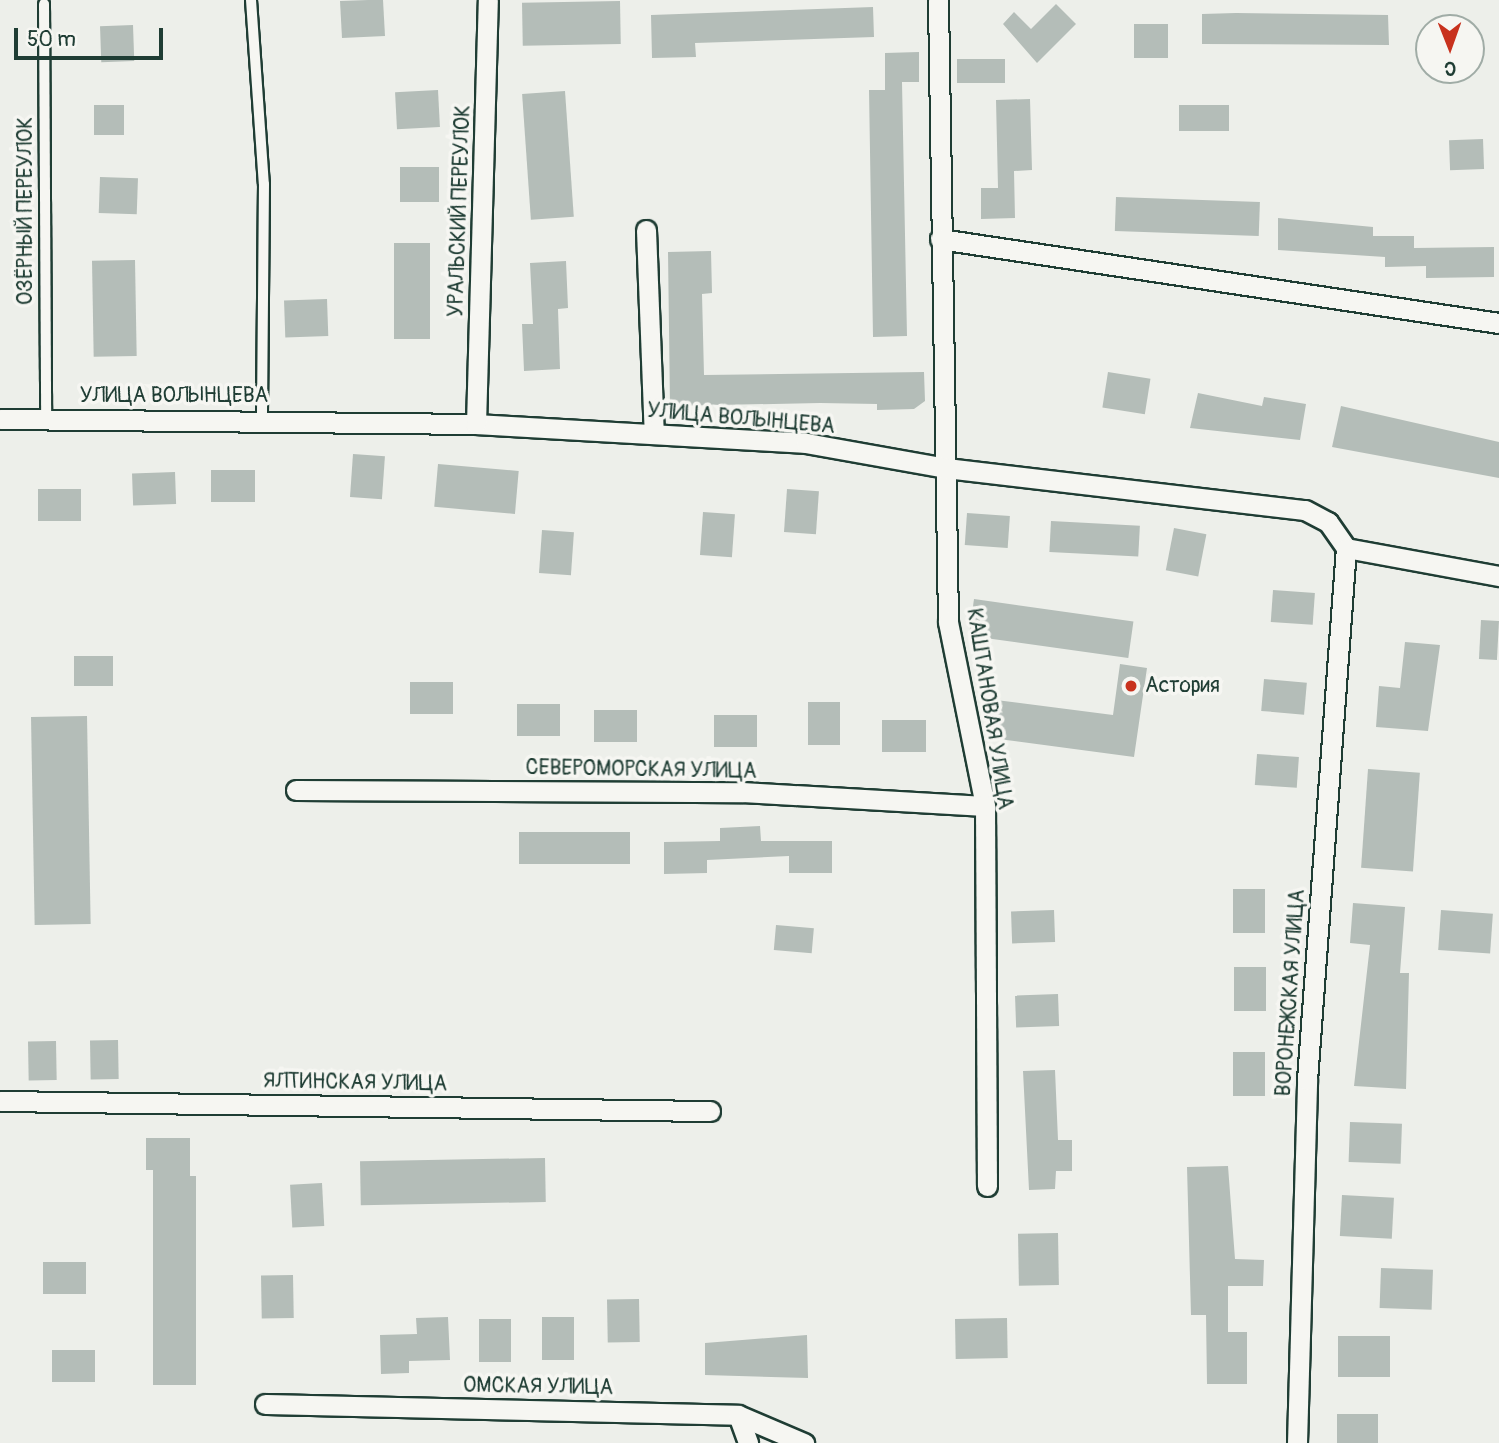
<!DOCTYPE html>
<meta charset="utf-8">
<style>
body{margin:0}
#map{position:relative;width:1499px;height:1443px;overflow:hidden;background:#edefea;font-family:Pangolin,sans-serif}
div>[style]{position:absolute}
[style*='--x']{left:calc(var(--x)*1px);top:calc(var(--y)*1px);width:calc(var(--w)*1px);rotate:calc(var(--a)*1deg)}
.building>*{inset:0;background:#b4bdb8;transform-origin:0 0}
.roads{filter:drop-shadow(2px 0 #1f3d34) drop-shadow(-2px 0 #1f3d34) drop-shadow(0 2px #1f3d34) drop-shadow(0 -2px #1f3d34)}
.service>*{height:10px;margin:-5px;padding:0 5px;transform-origin:5px;border-radius:5px;background:#f6f6f2}
.minor>*{height:19px;margin:-9.5px;padding:0 9.5px;transform-origin:9.5px;border-radius:9.5px;background:#f6f6f2}
.dots>*{width:19px;height:19px;translate:-50% -50%;box-sizing:border-box;border:4px solid #f6f6f2;border-radius:50%}
span{translate:-50% -50%;white-space:nowrap;text-align:center;line-height:1.15;-webkit-text-stroke:7px #f6f6f2;paint-order:stroke}
.street-label{font-size:21px;color:#1f3d34}
.poi-label{font-size:21px;color:#1f3d34}
.left{translate:0 -50%;text-align:left}
.north{position:absolute;left:1415px;top:14px;width:70px;height:70px;box-sizing:border-box;background:#f6f6f2;border:2px solid #a0aca6;border-radius:50%;rotate:179deg;font-size:19px;font-weight:700;line-height:28px;text-align:center;color:#1f3d34}
.north::after{content:'';display:block;margin:auto;width:24px;height:32px;background:#c8321e;clip-path:polygon(50% 0,100% 100%,50% 72%,0 100%)}
.scale{position:absolute;left:14px;top:28px;width:149px;height:32px;box-sizing:border-box;border:4px solid #1f3d34;border-top:0;padding-left:9px;font-size:21px;line-height:24px;white-space:nowrap;color:#1f3d34;-webkit-text-stroke:5px #f6f6f2;paint-order:stroke}
</style>
<div id="map">
<div class="building">
<i style="clip-path:polygon(368px 0,383px 0,385px 36px,342px 38px,340px 1px)"></i>
<i style="left:620px;top:1px;width:43px;height:98px;rotate:89deg"></i>
<i style="clip-path:polygon(1056px 4px,1076px 24px,1037px 63px,1003px 24px,1014px 12px,1031px 29px)"></i>
<i style="clip-path:polygon(873px 7px,874px 37px,695px 43px,696px 57px,652px 58px,651px 15px)"></i>
<i style="clip-path:polygon(1236px 13px,1388px 15px,1389px 45px,1202px 44px,1202px 14px)"></i>
<i style="left:1168px;top:24px;width:34px;height:34px;rotate:90deg"></i>
<i style="left:133px;top:25px;width:36px;height:33px;rotate:88deg"></i>
<i style="clip-path:polygon(919px 52px,919px 82px,902px 82px,907px 336px,873px 337px,869px 90px,885px 90px,885px 53px)"></i>
<i style="left:1005px;top:59px;width:24px;height:48px;rotate:90deg"></i>
<i style="left:438px;top:90px;width:37px;height:43px;rotate:87deg"></i>
<i style="left:565px;top:91px;width:126px;height:43px;rotate:86deg"></i>
<i style="clip-path:polygon(1030px 99px,1032px 170px,1014px 171px,1015px 218px,981px 219px,981px 188px,998px 188px,996px 100px)"></i>
<i style="left:94px;top:105px;width:30px;height:30px"></i>
<i style="left:1179px;top:105px;width:50px;height:26px"></i>
<i style="left:1483px;top:139px;width:30px;height:34px;rotate:88deg"></i>
<i style="left:400px;top:167px;width:39px;height:35px"></i>
<i style="left:100px;top:177px;width:38px;height:36px;rotate:2deg"></i>
<i style="left:1116px;top:197px;width:144px;height:34px;rotate:2deg"></i>
<i style="clip-path:polygon(1278px 218px,1373px 227px,1373px 236px,1414px 236px,1414px 248px,1494px 247px,1494px 277px,1426px 278px,1426px 266px,1385px 267px,1385px 257px,1278px 250px)"></i>
<i style="left:394px;top:243px;width:36px;height:96px"></i>
<i style="clip-path:polygon(711px 251px,712px 293px,702px 294px,704px 375px,924px 372px,925px 401px,914px 409px,877px 410px,877px 404px,820px 403px,670px 406px,668px 252px)"></i>
<i style="left:135px;top:260px;width:96px;height:43px;rotate:89deg"></i>
<i style="clip-path:polygon(566px 261px,568px 308px,558px 309px,560px 369px,524px 371px,522px 324px,533px 324px,530px 263px)"></i>
<i style="left:327px;top:299px;width:37px;height:43px;rotate:88deg"></i>
<i style="left:1108px;top:372px;width:43px;height:36px;rotate:9deg"></i>
<i style="clip-path:polygon(1198px 393px,1262px 406px,1264px 397px,1306px 404px,1300px 440px,1190px 428px)"></i>
<i style="clip-path:polygon(1341px 406px,1499px 442px,1499px 478px,1332px 447px)"></i>
<i style="left:353px;top:454px;width:32px;height:43px;rotate:4deg"></i>
<i style="left:438px;top:464px;width:81px;height:43px;rotate:5deg"></i>
<i style="left:211px;top:470px;width:44px;height:32px"></i>
<i style="left:175px;top:472px;width:32px;height:43px;rotate:88deg"></i>
<i style="left:38px;top:489px;width:43px;height:32px"></i>
<i style="left:787px;top:489px;width:32px;height:43px;rotate:4deg"></i>
<i style="left:703px;top:512px;width:32px;height:43px;rotate:4deg"></i>
<i style="left:967px;top:513px;width:43px;height:32px;rotate:4deg"></i>
<i style="left:1051px;top:521px;width:89px;height:31px;rotate:3deg"></i>
<i style="left:1174px;top:528px;width:33px;height:43px;rotate:11deg"></i>
<i style="left:542px;top:530px;width:32px;height:43px;rotate:4deg"></i>
<i style="left:1273px;top:590px;width:42px;height:32px;rotate:4deg"></i>
<i style="left:974px;top:599px;width:161px;height:37px;rotate:8deg"></i>
<i style="left:1481px;top:620px;width:18px;height:39px;rotate:3deg"></i>
<i style="clip-path:polygon(1405px 642px,1440px 645px,1428px 731px,1376px 727px,1379px 686px,1400px 688px)"></i>
<i style="left:74px;top:656px;width:39px;height:30px"></i>
<i style="clip-path:polygon(1120px 664px,1147px 668px,1134px 757px,991px 738px,996px 700px,1113px 715px)"></i>
<i style="left:1264px;top:679px;width:43px;height:32px;rotate:5deg"></i>
<i style="left:410px;top:682px;width:43px;height:32px"></i>
<i style="left:808px;top:702px;width:32px;height:43px"></i>
<i style="left:517px;top:704px;width:43px;height:32px"></i>
<i style="left:594px;top:710px;width:43px;height:32px"></i>
<i style="left:714px;top:715px;width:43px;height:32px"></i>
<i style="left:87px;top:716px;width:208px;height:56px;rotate:89deg"></i>
<i style="left:882px;top:720px;width:44px;height:32px"></i>
<i style="left:1257px;top:754px;width:42px;height:31px;rotate:4deg"></i>
<i style="left:1368px;top:769px;width:52px;height:99px;rotate:4deg"></i>
<i style="clip-path:polygon(760px 826px,761px 841px,832px 841px,832px 873px,789px 873px,789px 856px,707px 860px,707px 873px,664px 874px,664px 842px,720px 841px,720px 828px)"></i>
<i style="left:519px;top:832px;width:111px;height:32px"></i>
<i style="left:1233px;top:889px;width:32px;height:44px"></i>
<i style="clip-path:polygon(1353px 903px,1405px 907px,1400px 973px,1409px 973px,1406px 1089px,1354px 1086px,1370px 945px,1350px 943px)"></i>
<i style="left:1054px;top:910px;width:32px;height:43px;rotate:88deg"></i>
<i style="left:1441px;top:910px;width:52px;height:40px;rotate:4deg"></i>
<i style="left:776px;top:925px;width:38px;height:25px;rotate:5deg"></i>
<i style="left:1234px;top:967px;width:32px;height:44px"></i>
<i style="left:1058px;top:994px;width:32px;height:43px;rotate:88deg"></i>
<i style="left:118px;top:1040px;width:39px;height:28px;rotate:89deg"></i>
<i style="left:56px;top:1041px;width:39px;height:28px;rotate:89deg"></i>
<i style="left:1265px;top:1052px;width:44px;height:32px;rotate:90deg"></i>
<i style="clip-path:polygon(1055px 1070px,1058px 1140px,1072px 1140px,1072px 1171px,1056px 1171px,1055px 1189px,1029px 1190px,1023px 1071px)"></i>
<i style="left:1350px;top:1122px;width:52px;height:40px;rotate:2deg"></i>
<i style="clip-path:polygon(146px 1138px,190px 1138px,190px 1176px,196px 1176px,196px 1385px,153px 1385px,153px 1170px,146px 1170px)"></i>
<i style="left:545px;top:1158px;width:44px;height:185px;rotate:89deg"></i>
<i style="clip-path:polygon(1228px 1166px,1235px 1259px,1264px 1260px,1263px 1286px,1228px 1286px,1228px 1332px,1247px 1332px,1247px 1384px,1207px 1384px,1206px 1315px,1191px 1315px,1187px 1167px)"></i>
<i style="left:322px;top:1183px;width:43px;height:32px;rotate:87deg"></i>
<i style="left:1342px;top:1195px;width:52px;height:41px;rotate:3deg"></i>
<i style="left:1058px;top:1233px;width:52px;height:40px;rotate:89deg"></i>
<i style="left:43px;top:1262px;width:43px;height:32px"></i>
<i style="left:1381px;top:1268px;width:52px;height:40px;rotate:2deg"></i>
<i style="left:293px;top:1275px;width:43px;height:32px;rotate:89deg"></i>
<i style="left:639px;top:1299px;width:43px;height:32px;rotate:89deg"></i>
<i style="clip-path:polygon(448px 1317px,450px 1360px,409px 1361px,409px 1373px,381px 1374px,380px 1335px,417px 1334px,416px 1318px)"></i>
<i style="left:542px;top:1317px;width:32px;height:43px"></i>
<i style="left:1007px;top:1318px;width:40px;height:52px;rotate:89deg"></i>
<i style="left:479px;top:1319px;width:32px;height:43px"></i>
<i style="clip-path:polygon(807px 1335px,808px 1378px,705px 1375px,705px 1343px)"></i>
<i style="left:1390px;top:1336px;width:41px;height:52px;rotate:90deg"></i>
<i style="left:52px;top:1350px;width:43px;height:32px"></i>
<i style="left:1337px;top:1414px;width:41px;height:29px"></i>
</div>
<div class="roads">
<div class="service">
<i style="--x:251;--y:0;--w:184;--a:86"></i>
<i style="--x:264;--y:184;--w:235;--a:90.5"></i>
<i style="--x:44;--y:4;--w:414;--a:89.7"></i>
</div>
<div class="minor">
<i style="--x:938;--y:0;--w:622;--a:89.08"></i>
<i style="--x:948;--y:622;--w:188;--a:78.6"></i>
<i style="--x:985;--y:806;--w:380;--a:89.7"></i>
<i style="--x:646;--y:230;--w:204;--a:87.8"></i>
<i style="--x:940;--y:239;--w:565;--a:8.55"></i>
<i style="--x:0;--y:419;--w:476;--a:0.6"></i>
<i style="--x:476;--y:424;--w:331;--a:3.3"></i>
<i style="--x:806;--y:443;--w:142;--a:10.1"></i>
<i style="--x:946;--y:468;--w:361;--a:6.7"></i>
<i style="--x:1305;--y:510;--w:26;--a:28"></i>
<i style="--x:1328;--y:522;--w:32;--a:55"></i>
<i style="--x:1346;--y:548;--w:156;--a:10.4"></i>
<i style="--x:476;--y:424;--w:424;--a:-88.4"></i>
<i style="--x:296;--y:790;--w:446;--a:0.3"></i>
<i style="--x:742;--y:792;--w:243;--a:3.3"></i>
<i style="--x:0;--y:1101;--w:710;--a:0.81"></i>
<i style="--x:265;--y:1404;--w:473;--a:1.3"></i>
<i style="--x:738;--y:1415;--w:72;--a:23"></i>
<i style="--x:738;--y:1415;--w:30;--a:70"></i>
<i style="--x:1297;--y:1443;--w:363;--a:-88.4"></i>
<i style="--x:1307;--y:1080;--w:533;--a:-85.81"></i>
</div>
</div>
<div class="dots">
<i style="left:1131px;top:686px;background:#c8321e"></i>
</div>
<div class="street-label">
<span style="left:26px;top:211px;rotate:-90deg">ОЗЁРНЫЙ ПЕРЕУЛОК</span>
<span style="left:460px;top:211px;rotate:-88deg">УРАЛЬСКИЙ ПЕРЕУЛОК</span>
<span style="left:174px;top:396px">УЛИЦА ВОЛЫНЦЕВА</span>
<span style="left:741px;top:419px;rotate:5deg">УЛИЦА ВОЛЫНЦЕВА</span>
<span style="left:989px;top:709px;rotate:81deg">КАШТАНОВАЯ УЛИЦА</span>
<span style="left:641px;top:770px;rotate:1deg">СЕВЕРОМОРСКАЯ УЛИЦА</span>
<span style="left:1291px;top:993px;rotate:-86deg">ВОРОНЕЖСКАЯ УЛИЦА</span>
<span style="left:355px;top:1083px;rotate:1deg">ЯЛТИНСКАЯ УЛИЦА</span>
<span style="left:538px;top:1387px;rotate:1deg">ОМСКАЯ УЛИЦА</span>
</div>
<div class="poi-label">
<span class="left" style="left:1145px;top:686px">Астория</span>
</div>
<div class="north">С</div>
<div class="scale">50 m</div>
</div>
